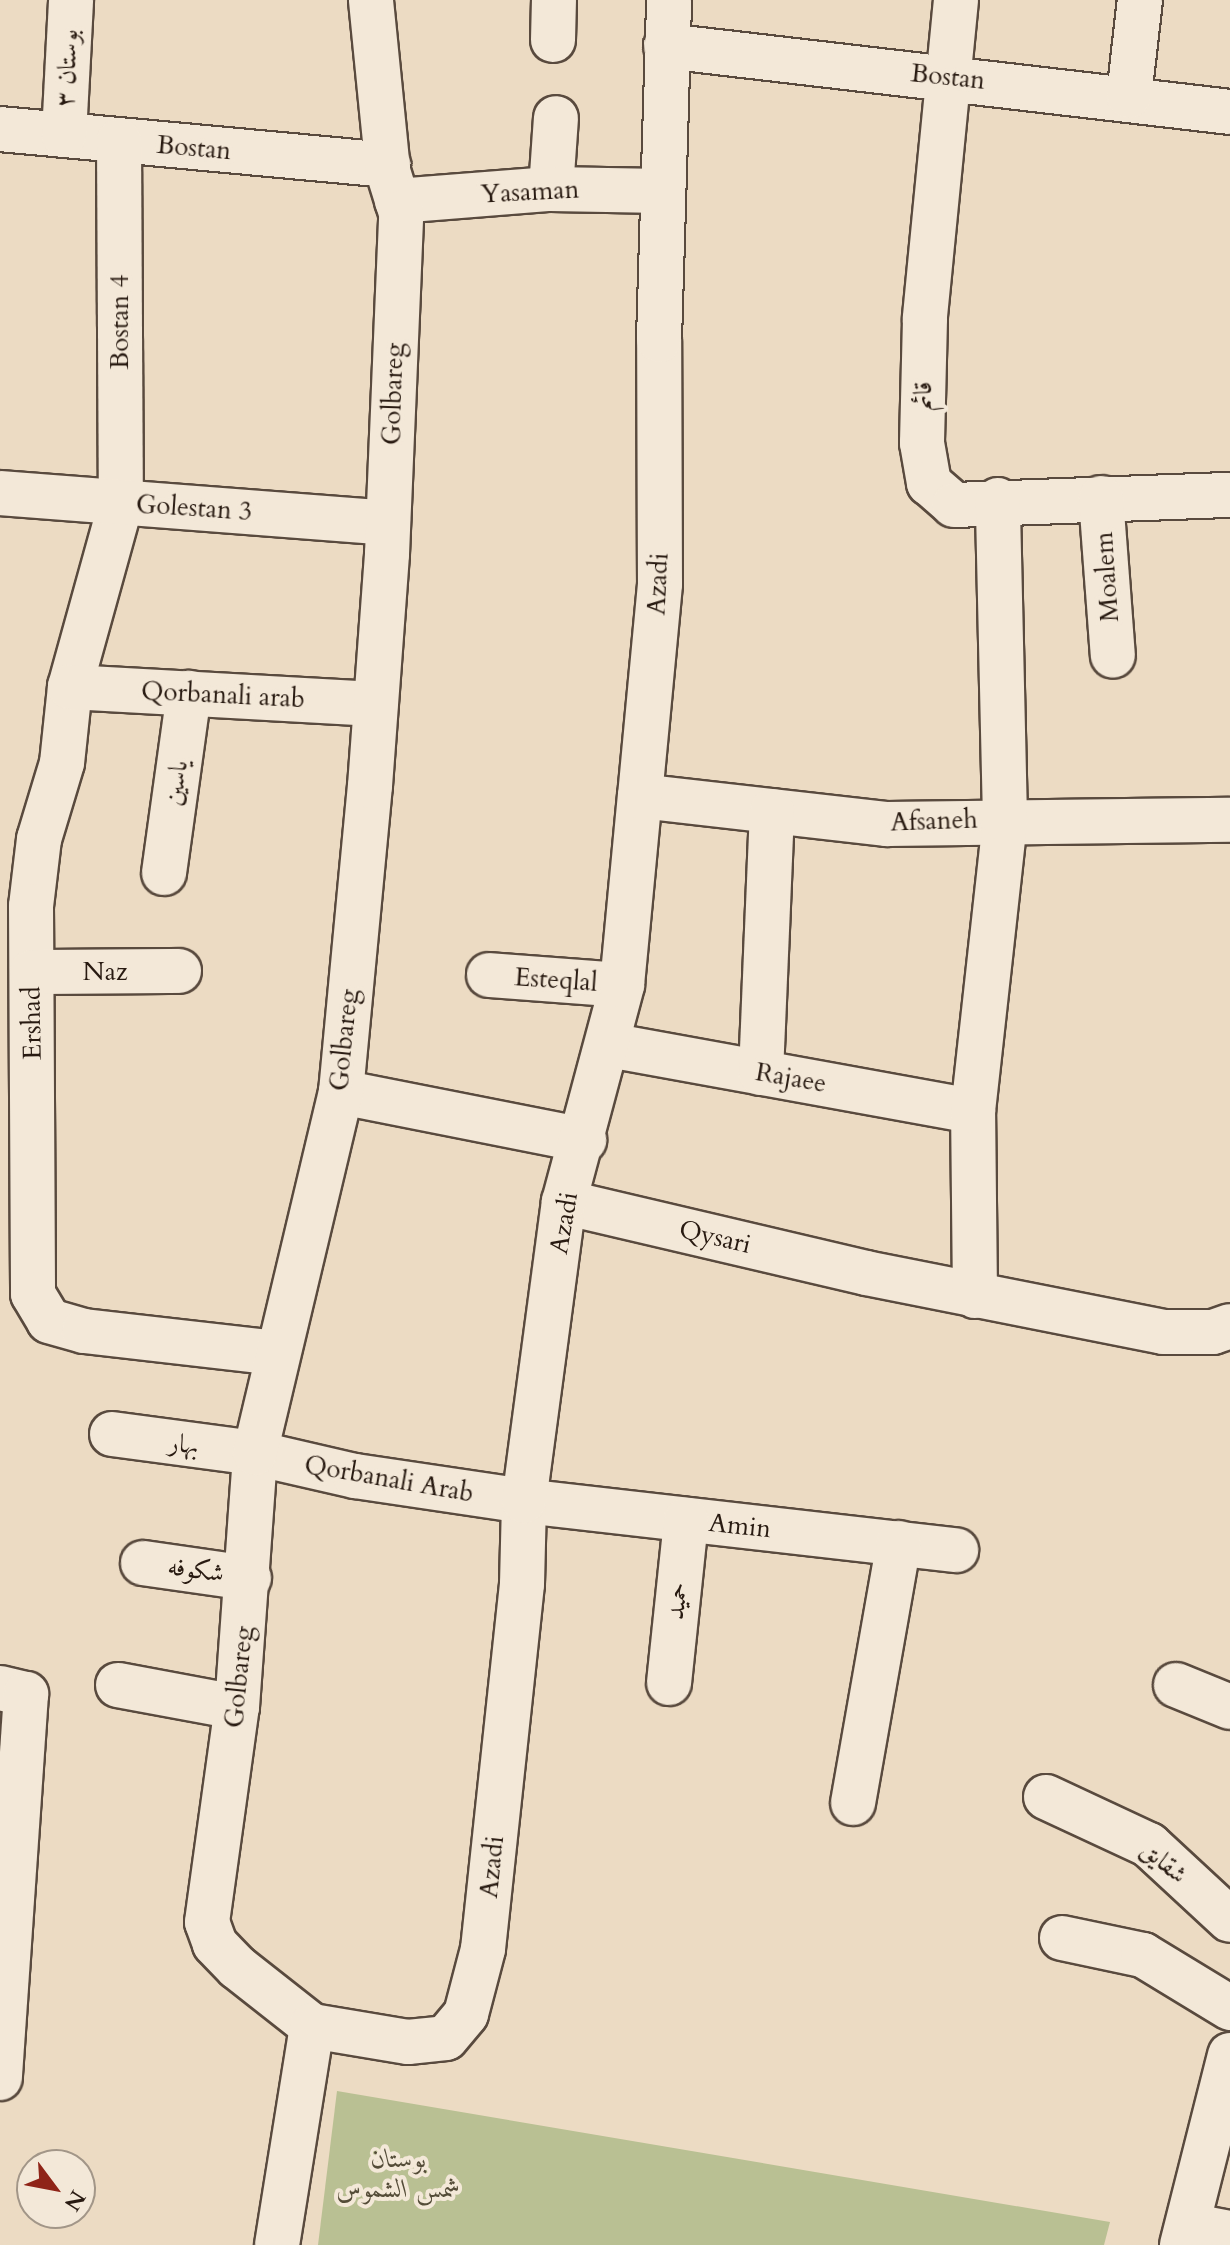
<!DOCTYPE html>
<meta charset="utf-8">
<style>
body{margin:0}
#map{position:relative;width:1230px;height:2245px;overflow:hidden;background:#ecdbc3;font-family:Cardo,Amiri,serif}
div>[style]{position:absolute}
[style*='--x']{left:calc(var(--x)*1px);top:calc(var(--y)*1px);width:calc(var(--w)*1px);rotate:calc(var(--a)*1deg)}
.green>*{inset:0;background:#b9c093}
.roads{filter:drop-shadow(2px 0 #594a3e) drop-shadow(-2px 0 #594a3e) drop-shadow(0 2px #594a3e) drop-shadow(0 -2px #594a3e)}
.minor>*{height:44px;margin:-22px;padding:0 22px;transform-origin:22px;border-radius:22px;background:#f3e8d8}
span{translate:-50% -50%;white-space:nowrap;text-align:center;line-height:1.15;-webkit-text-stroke:8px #f3e8d8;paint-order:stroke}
.street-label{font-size:26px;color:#281a11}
.park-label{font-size:26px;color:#544c38;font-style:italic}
.north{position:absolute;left:16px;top:2149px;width:80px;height:80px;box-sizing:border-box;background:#f3e8d8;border:2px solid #a29688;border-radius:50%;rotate:122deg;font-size:22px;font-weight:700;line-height:32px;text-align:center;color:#281a11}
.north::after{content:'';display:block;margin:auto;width:28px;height:36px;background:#8f2418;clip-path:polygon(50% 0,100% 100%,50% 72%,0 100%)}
</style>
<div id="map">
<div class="green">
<i style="clip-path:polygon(337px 2091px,1110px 2222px,1104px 2245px,318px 2245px)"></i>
</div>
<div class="roads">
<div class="minor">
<i style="--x:956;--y:0;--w:321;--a:95.6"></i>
<i style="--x:925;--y:319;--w:124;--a:91.4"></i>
<i style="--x:922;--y:443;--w:41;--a:80.1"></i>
<i style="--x:929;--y:483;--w:33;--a:41"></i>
<i style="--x:954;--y:505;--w:276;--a:-2.1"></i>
<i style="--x:553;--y:40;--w:40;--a:-88.6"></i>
<i style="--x:666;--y:46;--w:568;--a:6.67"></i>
<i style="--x:1129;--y:96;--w:97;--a:-83.5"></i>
<i style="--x:0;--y:129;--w:390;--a:5.3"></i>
<i style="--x:64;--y:135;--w:135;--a:-87"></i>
<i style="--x:119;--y:141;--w:362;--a:89.7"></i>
<i style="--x:121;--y:503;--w:191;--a:105.5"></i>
<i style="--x:70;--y:687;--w:76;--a:96"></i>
<i style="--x:62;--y:763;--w:79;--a:106.8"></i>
<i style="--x:39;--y:839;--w:67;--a:96.8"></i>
<i style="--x:31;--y:906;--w:388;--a:89.7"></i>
<i style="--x:33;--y:1294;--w:31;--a:59"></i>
<i style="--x:49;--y:1321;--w:36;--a:16"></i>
<i style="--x:84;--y:1331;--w:193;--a:6.5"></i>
<i style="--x:551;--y:189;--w:71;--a:-86"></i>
<i style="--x:397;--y:201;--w:154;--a:-4.5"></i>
<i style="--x:551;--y:189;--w:112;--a:1"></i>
<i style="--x:0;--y:493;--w:389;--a:4.4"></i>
<i style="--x:1101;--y:498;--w:158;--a:85.7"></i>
<i style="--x:70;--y:687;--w:306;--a:3.2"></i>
<i style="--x:640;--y:796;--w:249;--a:6.5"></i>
<i style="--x:887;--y:824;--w:343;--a:-0.7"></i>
<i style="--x:164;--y:873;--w:182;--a:-82.1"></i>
<i style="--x:32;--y:972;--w:147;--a:-0.4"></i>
<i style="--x:489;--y:975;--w:133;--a:4.3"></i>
<i style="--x:609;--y:1045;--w:370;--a:10.3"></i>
<i style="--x:761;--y:1073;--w:262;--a:-87.6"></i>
<i style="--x:341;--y:1092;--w:248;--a:11.2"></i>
<i style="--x:564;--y:1202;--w:310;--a:13.2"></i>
<i style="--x:866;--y:1273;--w:303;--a:11.2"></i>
<i style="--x:1163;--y:1332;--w:50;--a:0"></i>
<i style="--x:1213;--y:1332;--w:18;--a:-19"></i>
<i style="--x:975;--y:1296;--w:185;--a:-90.6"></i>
<i style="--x:973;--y:1111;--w:294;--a:-83.7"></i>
<i style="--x:1005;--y:819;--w:319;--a:-91.3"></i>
<i style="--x:112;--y:1434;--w:144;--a:7.6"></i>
<i style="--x:255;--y:1453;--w:103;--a:13"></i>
<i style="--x:355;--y:1476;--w:171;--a:8.4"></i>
<i style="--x:524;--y:1501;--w:435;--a:6.5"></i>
<i style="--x:143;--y:1563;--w:107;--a:8.1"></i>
<i style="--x:669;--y:1683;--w:164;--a:-84"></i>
<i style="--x:118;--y:1685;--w:121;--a:10.5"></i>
<i style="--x:1176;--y:1685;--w:58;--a:22.2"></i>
<i style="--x:0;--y:1688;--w:27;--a:13"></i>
<i style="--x:26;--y:1694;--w:385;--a:93.9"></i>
<i style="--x:1046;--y:1797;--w:114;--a:25"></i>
<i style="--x:1149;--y:1845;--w:110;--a:42.8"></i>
<i style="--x:853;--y:1803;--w:264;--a:-80"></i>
<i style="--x:1062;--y:1938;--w:83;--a:11.9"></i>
<i style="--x:1143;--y:1955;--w:102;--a:31.3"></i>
<i style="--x:312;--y:2026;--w:95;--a:-141.8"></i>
<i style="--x:237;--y:1967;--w:32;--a:-134"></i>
<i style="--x:215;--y:1944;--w:23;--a:-110"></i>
<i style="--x:207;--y:1922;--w:217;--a:-82.1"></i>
<i style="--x:237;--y:1707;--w:255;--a:-85.9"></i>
<i style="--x:255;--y:1453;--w:371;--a:-76.6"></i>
<i style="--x:341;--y:1092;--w:307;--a:-84.6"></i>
<i style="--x:370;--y:786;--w:233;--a:-85.8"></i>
<i style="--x:387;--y:554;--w:341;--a:-87.6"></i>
<i style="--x:401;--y:213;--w:44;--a:-107.2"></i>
<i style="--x:388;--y:171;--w:172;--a:-95.7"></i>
<i style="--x:1188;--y:2225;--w:43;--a:10.8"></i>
<i style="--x:277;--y:2245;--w:222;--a:-80.9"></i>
<i style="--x:312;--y:2026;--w:97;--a:9.5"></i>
<i style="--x:408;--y:2042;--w:38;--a:-6"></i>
<i style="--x:446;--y:2038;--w:31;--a:-50"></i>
<i style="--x:466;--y:2014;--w:67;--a:-75.3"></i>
<i style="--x:483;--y:1949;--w:367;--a:-83.9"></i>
<i style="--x:522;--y:1584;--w:83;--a:-88.6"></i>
<i style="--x:524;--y:1501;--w:302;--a:-82.4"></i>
<i style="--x:564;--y:1202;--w:225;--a:-75"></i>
<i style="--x:622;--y:985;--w:190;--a:-84.6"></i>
<i style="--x:640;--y:796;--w:213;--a:-84.6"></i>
<i style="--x:660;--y:584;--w:244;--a:-90.2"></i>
<i style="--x:659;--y:340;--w:340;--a:-88.3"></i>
<i style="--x:1182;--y:2245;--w:196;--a:-75.8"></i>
</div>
</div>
<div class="street-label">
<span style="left:67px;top:68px;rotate:-87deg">بوستان ۳</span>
<span style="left:948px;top:77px;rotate:6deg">Bostan</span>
<span style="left:194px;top:148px;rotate:5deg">Bostan</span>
<span style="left:530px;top:192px;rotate:-3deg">Yasaman</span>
<span style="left:120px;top:322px;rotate:-90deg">Bostan 4</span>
<span style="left:393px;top:394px;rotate:-88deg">Golbareg</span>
<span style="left:923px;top:396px;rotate:-89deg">قائم</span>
<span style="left:194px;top:508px;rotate:4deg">Golestan 3</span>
<span style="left:1107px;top:577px;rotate:-94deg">Moalem</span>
<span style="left:658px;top:584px;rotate:-87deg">Azadi</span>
<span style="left:223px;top:695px;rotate:3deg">Qorbanali arab</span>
<span style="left:176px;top:783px;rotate:-82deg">یاسین</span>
<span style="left:934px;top:821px;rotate:-2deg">Afsaneh</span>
<span style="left:105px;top:972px">Naz</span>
<span style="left:556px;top:980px;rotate:4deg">Esteqlal</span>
<span style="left:32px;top:1023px;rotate:-91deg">Ershad</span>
<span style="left:344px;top:1040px;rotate:-84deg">Golbareg</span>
<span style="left:791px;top:1078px;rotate:10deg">Rajaee</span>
<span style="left:564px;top:1223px;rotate:-80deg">Azadi</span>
<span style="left:715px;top:1237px;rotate:13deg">Qysari</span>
<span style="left:184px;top:1444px;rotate:7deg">بهار</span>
<span style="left:389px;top:1479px;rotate:10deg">Qorbanali Arab</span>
<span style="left:740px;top:1526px;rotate:6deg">Amin</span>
<span style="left:196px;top:1570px;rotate:8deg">شکوفه</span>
<span style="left:677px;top:1601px;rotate:-84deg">حمید</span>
<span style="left:239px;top:1677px;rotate:-84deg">Golbareg</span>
<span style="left:1164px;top:1862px;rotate:40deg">شقایق</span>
<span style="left:492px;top:1867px;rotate:-84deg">Azadi</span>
</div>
<div class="park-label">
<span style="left:399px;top:2174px">بوستان<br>شمس الشموس</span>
</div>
<div class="north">N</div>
</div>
